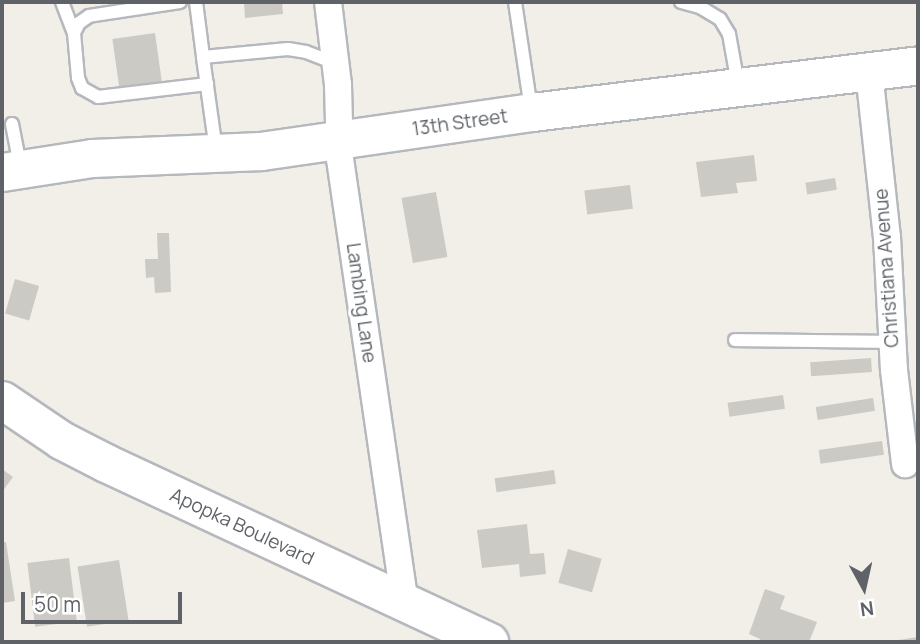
<!DOCTYPE html>
<style>
body{margin:0}
#map{position:relative;width:920px;height:644px;overflow:hidden;background:#f1efe8;font-family:Manrope,sans-serif}
div>[style]{position:absolute}
[style*='--x']{left:calc(var(--x)*1px);top:calc(var(--y)*1px);width:calc(var(--w)*1px);rotate:calc(var(--a)*1deg)}
.building>*{inset:0;background:#cccac5;transform-origin:0 0}
.roads{filter:drop-shadow(2px 0 #b5b8bc) drop-shadow(-2px 0 #b5b8bc) drop-shadow(0 2px #b5b8bc) drop-shadow(0 -2px #b5b8bc)}
.lane>*{height:12px;margin:-6px;padding:0 6px;transform-origin:6px;border-radius:6px;background:#fff}
.street>*{height:26px;margin:-13px;padding:0 13px;transform-origin:13px;border-radius:13px;background:#fff}
.secondary>*{height:37px;margin:-18.5px;padding:0 18.5px;transform-origin:18.5px;border-radius:18.5px;background:#fff}
span{translate:-50% -50%;white-space:nowrap;text-align:center;line-height:1.15;-webkit-text-stroke:6px #fff;paint-order:stroke}
.street-label{font-size:19px;color:#5f6368}
.frame{position:absolute;inset:0;border:4px solid #5f6368;pointer-events:none}
.north{position:absolute;left:829px;top:553px;width:70px;height:70px;-webkit-text-stroke:5px #fff;paint-order:stroke;rotate:172deg;font-size:19px;font-weight:700;line-height:28px;text-align:center;color:#5f6368}
.north::after{content:'';display:block;margin:auto;width:24px;height:32px;background:#5f6368;clip-path:polygon(50% 0,100% 100%,50% 72%,0 100%)}
.scale{position:absolute;left:21px;top:592px;width:161px;height:32px;box-sizing:border-box;border:4px solid #5f6368;border-top:0;padding-left:9px;font-size:21px;line-height:24px;white-space:nowrap;color:#5f6368;-webkit-text-stroke:5px #fff;paint-order:stroke}
</style>
<div id="map">
<div class="building">
<i style="clip-path:polygon(244px 2px,282px 2px,283px 14px,245px 18px)"></i>
<i style="left:155px;top:33px;width:49px;height:43px;rotate:82deg"></i>
<i style="clip-path:polygon(754px 155px,757px 181px,736px 183px,738px 193px,701px 197px,696px 162px)"></i>
<i style="left:835px;top:178px;width:12px;height:30px;rotate:81deg"></i>
<i style="left:630px;top:185px;width:24px;height:46px;rotate:83deg"></i>
<i style="left:436px;top:192px;width:66px;height:35px;rotate:80deg"></i>
<i style="clip-path:polygon(157px 233px,169px 233px,171px 292px,155px 293px,154px 277px,146px 278px,145px 259px,158px 259px)"></i>
<i style="left:15px;top:279px;width:25px;height:36px;rotate:16deg"></i>
<i style="left:871px;top:358px;width:14px;height:61px;rotate:86deg"></i>
<i style="left:783px;top:395px;width:14px;height:56px;rotate:82deg"></i>
<i style="left:873px;top:398px;width:13px;height:58px;rotate:81deg"></i>
<i style="left:882px;top:441px;width:14px;height:64px;rotate:82deg"></i>
<i style="clip-path:polygon(2px 469px,13px 477px,2px 492px)"></i>
<i style="left:554px;top:470px;width:14px;height:60px;rotate:82deg"></i>
<i style="clip-path:polygon(527px 524px,530px 554px,544px 553px,546px 574px,520px 577px,519px 564px,482px 568px,477px 530px)"></i>
<i style="clip-path:polygon(2px 542px,6px 542px,15px 601px,2px 603px)"></i>
<i style="left:568px;top:549px;width:35px;height:35px;rotate:16deg"></i>
<i style="left:69px;top:558px;width:64px;height:42px;rotate:83deg"></i>
<i style="left:119px;top:560px;width:61px;height:42px;rotate:81deg"></i>
<i style="clip-path:polygon(765px 589px,785px 596px,780px 609px,817px 622px,809px 642px,759px 642px,760px 639px,749px 634px)"></i>
<i style="clip-path:polygon(918px 637px,918px 642px,892px 642px,892px 641px)"></i>
</div>
<div class="roads">
<div class="lane">
<i style="--x:62;--y:2;--w:33;--a:69"></i>
<i style="--x:180;--y:2;--w:92;--a:171.3"></i>
<i style="--x:89;--y:16;--w:12;--a:145"></i>
<i style="--x:79;--y:23;--w:11;--a:117"></i>
<i style="--x:74;--y:33;--w:45;--a:84.9"></i>
<i style="--x:78;--y:78;--w:11;--a:68"></i>
<i style="--x:82;--y:88;--w:18;--a:29"></i>
<i style="--x:98;--y:97;--w:110;--a:-6.8"></i>
<i style="--x:196;--y:2;--w:55;--a:82.7"></i>
<i style="--x:515;--y:2;--w:108;--a:81.5"></i>
<i style="--x:681;--y:2;--w:20;--a:15"></i>
<i style="--x:700;--y:7;--w:23;--a:31"></i>
<i style="--x:720;--y:19;--w:17;--a:59"></i>
<i style="--x:729;--y:34;--w:51;--a:79.8"></i>
<i style="--x:12;--y:124;--w:42;--a:79"></i>
<i style="--x:216;--y:150;--w:94;--a:-98"></i>
<i style="--x:203;--y:57;--w:85;--a:-5.4"></i>
<i style="--x:288;--y:49;--w:18;--a:9"></i>
<i style="--x:306;--y:52;--w:31;--a:21"></i>
<i style="--x:735;--y:340;--w:157;--a:0.7"></i>
</div>
<div class="street">
<i style="--x:328;--y:2;--w:84;--a:83.1"></i>
<i style="--x:338;--y:85;--w:74;--a:88.5"></i>
<i style="--x:340;--y:159;--w:449;--a:81.7"></i>
<i style="--x:869;--y:72;--w:166;--a:83.8"></i>
<i style="--x:887;--y:237;--w:133;--a:87"></i>
<i style="--x:894;--y:370;--w:95;--a:83.3"></i>
</div>
<div class="secondary">
<i style="--x:2;--y:172;--w:91;--a:-8.8"></i>
<i style="--x:92;--y:158;--w:169;--a:-2.4"></i>
<i style="--x:261;--y:151;--w:274;--a:-8.2"></i>
<i style="--x:532;--y:112;--w:389;--a:-6.9"></i>
<i style="--x:2;--y:400;--w:71;--a:34.1"></i>
<i style="--x:61;--y:440;--w:51;--a:27.1"></i>
<i style="--x:106;--y:463;--w:423;--a:25"></i>
</div>
</div>
<div class="street-label">
<span style="left:460px;top:123px;rotate:-8deg">13th Street</span>
<span style="left:887px;top:268px;rotate:-94deg">Christiana Avenue</span>
<span style="left:361px;top:303px;rotate:82deg">Lambing Lane</span>
<span style="left:242px;top:527px;rotate:25deg">Apopka Boulevard</span>
</div>
<div class="frame"></div>
<div class="north">N</div>
<div class="scale">50 m</div>
</div>
